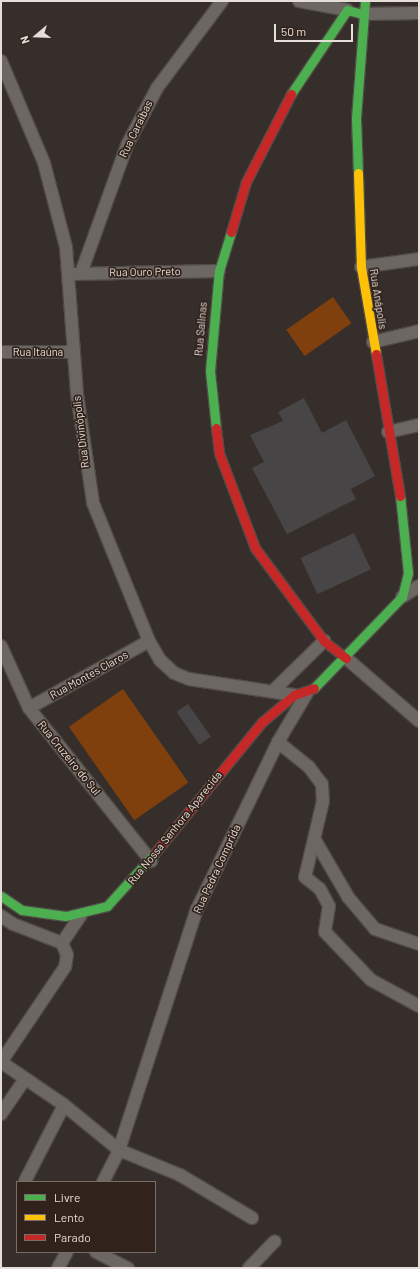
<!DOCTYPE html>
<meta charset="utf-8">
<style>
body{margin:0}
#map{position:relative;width:420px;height:1269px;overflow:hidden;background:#362e2a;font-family:Barlow,sans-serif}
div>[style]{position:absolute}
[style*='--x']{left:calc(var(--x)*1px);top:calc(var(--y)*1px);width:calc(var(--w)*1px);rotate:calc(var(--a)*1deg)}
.green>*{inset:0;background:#80400e;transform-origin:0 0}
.building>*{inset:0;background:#474546;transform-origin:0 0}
.roads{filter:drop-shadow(1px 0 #514b47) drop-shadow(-1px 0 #514b47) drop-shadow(0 1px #514b47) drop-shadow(0 -1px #514b47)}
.street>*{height:12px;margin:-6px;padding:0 6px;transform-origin:6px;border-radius:6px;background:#6d6764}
.fast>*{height:9px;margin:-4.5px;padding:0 4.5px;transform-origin:4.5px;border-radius:4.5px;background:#4caf50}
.slow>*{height:9px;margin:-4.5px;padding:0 4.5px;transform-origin:4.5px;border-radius:4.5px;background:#ffc107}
.jam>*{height:9px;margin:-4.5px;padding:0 4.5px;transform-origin:4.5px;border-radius:4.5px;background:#c62828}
span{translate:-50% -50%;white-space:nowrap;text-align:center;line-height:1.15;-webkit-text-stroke:3.5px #31231c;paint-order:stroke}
.street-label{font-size:11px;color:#e7ded9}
.frame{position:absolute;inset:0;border:2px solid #e7ded9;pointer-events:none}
.legend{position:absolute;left:16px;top:1181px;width:140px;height:72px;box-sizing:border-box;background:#31231c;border:1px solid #7a6e68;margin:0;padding:5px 7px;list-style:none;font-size:12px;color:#e7ded9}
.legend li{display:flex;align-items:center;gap:8px;height:20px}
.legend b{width:20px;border:1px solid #7a6e68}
.north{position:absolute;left:16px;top:16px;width:40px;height:40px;-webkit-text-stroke:3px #31231c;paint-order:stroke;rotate:251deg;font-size:11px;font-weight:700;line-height:16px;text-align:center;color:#e7ded9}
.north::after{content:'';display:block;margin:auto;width:14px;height:18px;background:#e7ded9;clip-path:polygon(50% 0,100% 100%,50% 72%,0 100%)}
.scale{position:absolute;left:274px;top:24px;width:79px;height:18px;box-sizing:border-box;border:2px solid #e7ded9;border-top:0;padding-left:5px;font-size:12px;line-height:14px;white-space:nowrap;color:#e7ded9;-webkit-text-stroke:3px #31231c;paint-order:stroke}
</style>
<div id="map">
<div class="green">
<i style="left:333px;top:297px;width:32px;height:57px;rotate:55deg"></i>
<i style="left:123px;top:689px;width:114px;height:66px;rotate:55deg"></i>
</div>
<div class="building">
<i style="clip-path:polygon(304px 398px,322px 433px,346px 420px,375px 476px,351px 489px,356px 499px,287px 534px,252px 468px,264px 462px,250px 435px,283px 421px,278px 412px)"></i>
<i style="left:354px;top:533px;width:40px;height:59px;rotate:65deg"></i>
<i style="left:188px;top:704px;width:40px;height:14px;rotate:55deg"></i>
</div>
<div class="roads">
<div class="street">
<i style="--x:299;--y:1;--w:49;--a:10.6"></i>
<i style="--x:363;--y:14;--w:56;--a:-1"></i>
<i style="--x:1;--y:61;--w:111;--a:67.1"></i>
<i style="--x:44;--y:163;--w:87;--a:75.3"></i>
<i style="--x:66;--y:247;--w:147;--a:85.7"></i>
<i style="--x:77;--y:394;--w:110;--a:81.6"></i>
<i style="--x:93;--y:503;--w:149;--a:67.9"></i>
<i style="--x:149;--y:641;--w:22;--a:60"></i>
<i style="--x:160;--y:660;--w:19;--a:43"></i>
<i style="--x:174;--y:673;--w:16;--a:22"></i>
<i style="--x:189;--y:679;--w:106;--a:8.7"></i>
<i style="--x:361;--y:267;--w:59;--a:-7.9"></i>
<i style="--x:81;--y:273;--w:136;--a:-70.2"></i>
<i style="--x:127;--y:145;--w:64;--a:-62.2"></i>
<i style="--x:157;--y:88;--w:109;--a:-53.2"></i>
<i style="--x:74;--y:274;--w:145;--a:-1.2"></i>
<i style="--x:373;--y:342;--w:47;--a:-13.4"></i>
<i style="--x:1;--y:352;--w:73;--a:0"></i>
<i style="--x:388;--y:432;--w:32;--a:-13"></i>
<i style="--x:402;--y:597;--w:20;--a:-33"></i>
<i style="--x:1;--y:646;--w:68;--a:65.7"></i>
<i style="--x:29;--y:708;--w:196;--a:51.4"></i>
<i style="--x:346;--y:658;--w:96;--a:40.8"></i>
<i style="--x:275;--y:689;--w:69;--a:-44.4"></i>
<i style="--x:29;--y:708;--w:137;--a:-29.2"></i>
<i style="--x:278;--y:742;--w:40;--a:39"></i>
<i style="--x:309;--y:767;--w:21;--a:53"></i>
<i style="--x:322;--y:784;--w:17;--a:87"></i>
<i style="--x:323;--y:801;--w:78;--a:103.3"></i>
<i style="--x:305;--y:877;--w:19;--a:39"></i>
<i style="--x:320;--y:889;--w:19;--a:62"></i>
<i style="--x:329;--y:906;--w:26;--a:99"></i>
<i style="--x:325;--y:932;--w:66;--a:46.2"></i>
<i style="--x:371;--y:980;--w:55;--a:28.4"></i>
<i style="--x:315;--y:840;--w:66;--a:59.9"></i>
<i style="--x:348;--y:897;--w:42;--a:49.8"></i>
<i style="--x:375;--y:929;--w:46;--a:18.8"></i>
<i style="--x:1;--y:916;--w:14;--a:34"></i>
<i style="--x:13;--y:924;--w:53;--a:21.2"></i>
<i style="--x:62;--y:943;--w:13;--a:67"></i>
<i style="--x:67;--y:955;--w:12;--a:99"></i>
<i style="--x:65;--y:967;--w:115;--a:124"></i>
<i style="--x:62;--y:943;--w:34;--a:-56"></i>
<i style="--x:1;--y:1062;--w:76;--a:34.3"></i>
<i style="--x:64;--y:1105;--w:71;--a:39.3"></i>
<i style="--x:119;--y:1150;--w:66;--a:22.3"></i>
<i style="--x:180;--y:1175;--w:84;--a:30.8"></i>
<i style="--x:1;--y:1114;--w:42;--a:-55.6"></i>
<i style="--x:25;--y:1181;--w:85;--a:-62.8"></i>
<i style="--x:103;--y:1182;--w:36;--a:-63"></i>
<i style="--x:119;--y:1150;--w:253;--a:-72.1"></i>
<i style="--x:197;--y:909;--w:186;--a:-64.1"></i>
<i style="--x:278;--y:742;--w:57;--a:-59.4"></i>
<i style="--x:96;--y:1252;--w:36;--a:27"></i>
<i style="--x:58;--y:1268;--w:18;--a:-61"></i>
<i style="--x:249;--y:1268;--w:37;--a:-46"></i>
</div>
<div class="fast">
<i style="--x:291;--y:94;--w:101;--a:-56.3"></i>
<i style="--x:347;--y:10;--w:16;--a:14"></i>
<i style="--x:358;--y:173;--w:55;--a:-92.1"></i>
<i style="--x:356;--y:118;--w:117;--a:-85.6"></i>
<i style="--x:216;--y:428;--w:57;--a:-96"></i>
<i style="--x:210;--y:371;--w:100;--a:-84.9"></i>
<i style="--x:219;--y:271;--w:41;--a:-72.9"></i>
<i style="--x:314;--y:688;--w:127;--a:-46"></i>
<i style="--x:402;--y:597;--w:25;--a:-76"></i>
<i style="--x:408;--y:573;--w:77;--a:-95.9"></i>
<i style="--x:1;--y:896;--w:25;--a:34"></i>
<i style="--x:22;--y:910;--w:44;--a:7.8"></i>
<i style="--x:66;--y:916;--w:42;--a:-13.7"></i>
<i style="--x:107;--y:906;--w:70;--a:-47.9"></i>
</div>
<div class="slow">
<i style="--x:358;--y:173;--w:94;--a:88.2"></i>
<i style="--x:361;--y:267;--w:88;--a:80.2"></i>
</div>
<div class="jam">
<i style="--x:231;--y:232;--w:52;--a:-73.3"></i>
<i style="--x:246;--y:182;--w:99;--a:-62.9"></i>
<i style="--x:376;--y:354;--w:144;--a:80.4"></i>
<i style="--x:216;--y:428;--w:25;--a:83"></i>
<i style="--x:219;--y:453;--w:102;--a:69.2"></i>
<i style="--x:255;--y:548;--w:116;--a:53.4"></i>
<i style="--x:324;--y:641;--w:28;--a:38"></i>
<i style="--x:154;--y:854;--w:171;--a:-50.7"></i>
<i style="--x:262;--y:722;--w:42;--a:-40.2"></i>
<i style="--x:294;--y:695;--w:21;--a:-19"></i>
</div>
</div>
<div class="street-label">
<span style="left:136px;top:129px;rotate:-64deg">Rua Caraibas</span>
<span style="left:145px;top:272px;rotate:-1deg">Rua Ouro Preto</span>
<span style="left:378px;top:299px;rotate:81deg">Rua Anápolis</span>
<span style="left:201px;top:329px;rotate:-85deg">Rua Salinas</span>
<span style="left:38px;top:352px">Rua Itaúna</span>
<span style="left:81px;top:432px;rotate:-97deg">Rua Divinópolis</span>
<span style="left:89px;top:675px;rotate:-29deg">Rua Montes Claros</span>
<span style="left:69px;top:758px;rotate:51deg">Rua Cruzeiro do Sul</span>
<span style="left:175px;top:828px;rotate:-51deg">Rua Nossa Senhora Aparecida</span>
<span style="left:217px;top:869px;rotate:-65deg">Rua Pedra Comprida</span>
</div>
<div class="frame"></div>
<ul class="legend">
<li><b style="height:5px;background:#4caf50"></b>Livre</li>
<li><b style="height:5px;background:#ffc107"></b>Lento</li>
<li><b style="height:5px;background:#c62828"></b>Parado</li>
</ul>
<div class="north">N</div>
<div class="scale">50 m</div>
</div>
